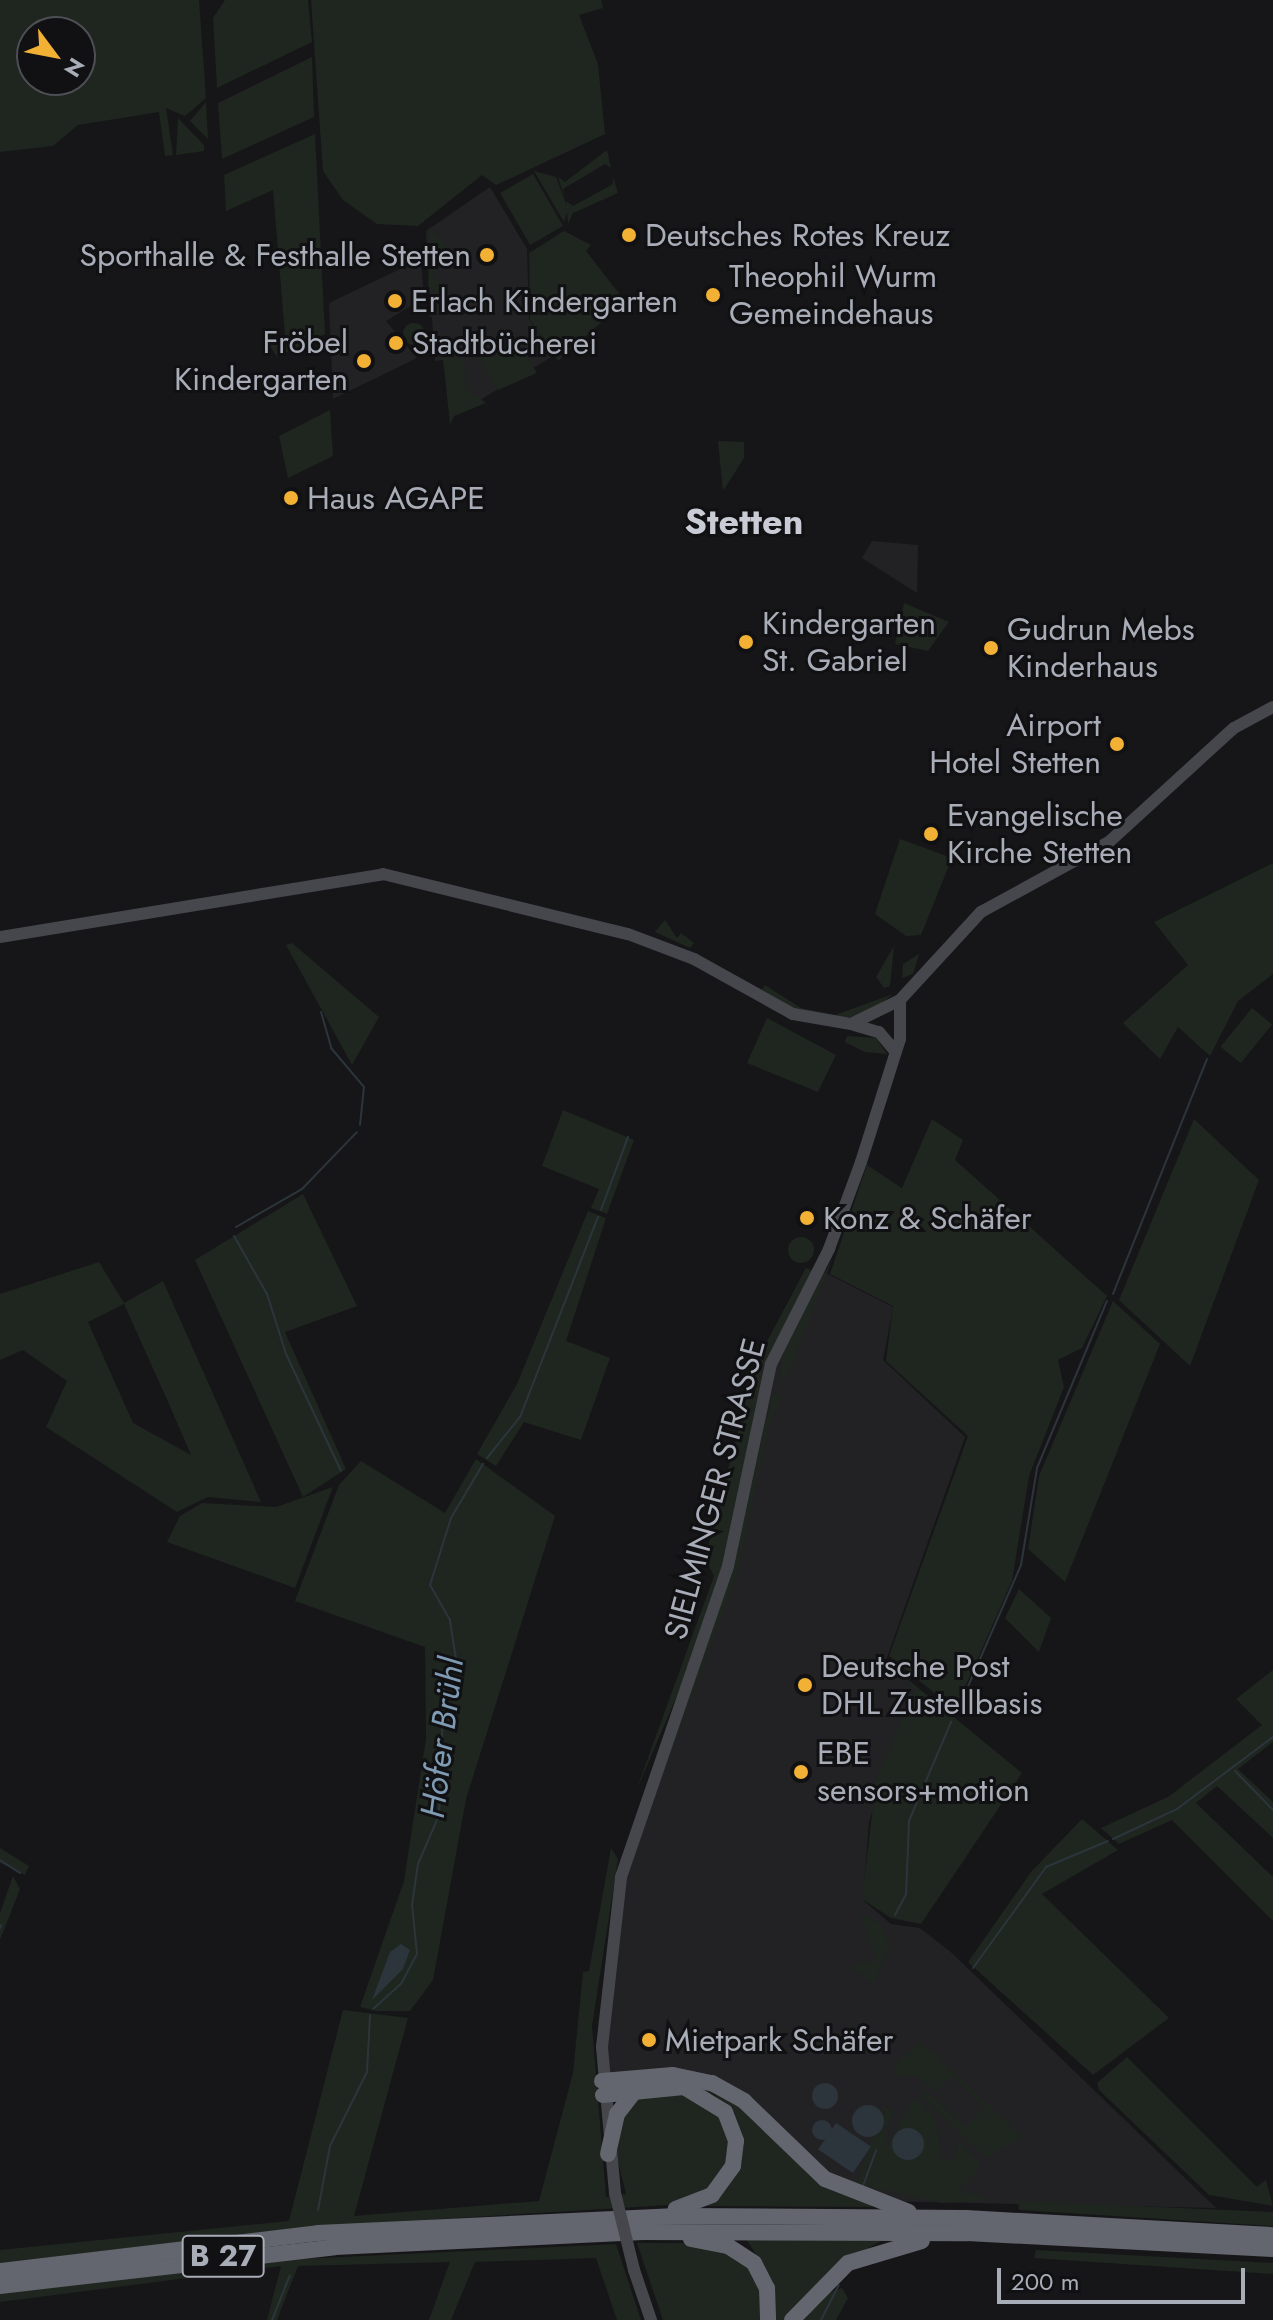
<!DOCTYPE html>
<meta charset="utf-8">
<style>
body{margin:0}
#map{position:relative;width:1273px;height:2320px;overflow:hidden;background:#161618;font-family:Jost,sans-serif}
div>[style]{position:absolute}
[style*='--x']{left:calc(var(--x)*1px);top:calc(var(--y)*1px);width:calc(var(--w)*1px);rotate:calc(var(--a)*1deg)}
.built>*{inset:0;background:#222225}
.green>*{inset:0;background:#1e261f;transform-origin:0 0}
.round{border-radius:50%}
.water>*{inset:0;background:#2c353c;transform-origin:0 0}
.stream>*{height:2px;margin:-1px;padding:0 1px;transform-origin:1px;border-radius:1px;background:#2c353c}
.secondary>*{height:12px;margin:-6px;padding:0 6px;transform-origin:6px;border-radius:6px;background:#45474d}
.highway>*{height:16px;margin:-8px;padding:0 8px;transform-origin:8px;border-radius:8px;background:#63666e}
.secondary-bridge>*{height:12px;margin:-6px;padding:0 6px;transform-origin:6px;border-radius:6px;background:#45474d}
.dots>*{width:22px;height:22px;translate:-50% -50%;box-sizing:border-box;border:4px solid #111113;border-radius:50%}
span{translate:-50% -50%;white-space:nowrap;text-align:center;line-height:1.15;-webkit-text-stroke:6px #111113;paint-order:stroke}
.shield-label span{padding:2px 6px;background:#111113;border:2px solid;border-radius:6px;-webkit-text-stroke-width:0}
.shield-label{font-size:30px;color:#a8adb8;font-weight:700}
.poi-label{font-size:32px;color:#a8adb8}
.left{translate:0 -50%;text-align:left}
.right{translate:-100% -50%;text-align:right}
.street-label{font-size:32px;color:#a8adb8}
.water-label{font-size:34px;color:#7f9bb3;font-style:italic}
.quarter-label{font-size:36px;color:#c9ccd4;font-weight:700}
.north{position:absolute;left:16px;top:16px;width:80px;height:80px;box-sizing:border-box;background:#111113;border:2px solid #4d4f55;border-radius:50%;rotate:122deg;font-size:22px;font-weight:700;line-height:32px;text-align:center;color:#a8adb8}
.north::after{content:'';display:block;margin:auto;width:28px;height:36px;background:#f2b134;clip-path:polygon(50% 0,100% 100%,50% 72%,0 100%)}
.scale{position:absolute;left:997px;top:2268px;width:248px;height:36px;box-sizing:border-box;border:4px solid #a8adb8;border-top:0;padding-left:10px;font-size:24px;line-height:28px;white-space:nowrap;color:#a8adb8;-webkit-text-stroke:6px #111113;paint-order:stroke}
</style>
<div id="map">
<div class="built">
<i style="clip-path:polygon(490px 187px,527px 249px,529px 319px,553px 356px,450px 418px,443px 360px,435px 361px,426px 231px)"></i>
<i style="clip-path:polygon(421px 259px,424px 298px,386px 321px,417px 358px,333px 399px,329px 303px)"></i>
<i style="clip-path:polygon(872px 541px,918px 545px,917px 593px,862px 558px)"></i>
<i style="clip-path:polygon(818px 1269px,893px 1307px,883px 1360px,965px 1437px,885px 1663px,917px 1688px,869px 1821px,863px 1900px,891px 1924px,920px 1928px,953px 1954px,1216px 2208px,874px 2201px,849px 2192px,720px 2087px,602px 2081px,613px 1921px,696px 1660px,763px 1394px)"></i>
</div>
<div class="green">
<i style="clip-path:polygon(evenodd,0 0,199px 0,206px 98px,185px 116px,166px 108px,173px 155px,165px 156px,159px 112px,78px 125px,53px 146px,0 152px,0 0,32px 32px,80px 32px,80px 80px,32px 80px,32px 32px)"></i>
<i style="clip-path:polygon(225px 0,308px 0,312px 42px,217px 88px,213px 18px)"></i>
<i style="clip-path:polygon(311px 0,601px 0,603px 8px,579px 15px,598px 64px,605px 134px,496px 185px,482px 175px,418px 226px,377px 224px,343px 200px,323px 171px)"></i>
<i style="clip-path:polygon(312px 57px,314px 117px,222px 159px,218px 103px)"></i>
<i style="clip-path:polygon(206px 102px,208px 139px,190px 121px)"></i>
<i style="clip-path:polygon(178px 118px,204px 145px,204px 151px,176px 155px)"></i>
<i style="clip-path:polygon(315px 134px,325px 334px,277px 357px,269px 344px,285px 335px,273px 190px,226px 211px,224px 175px)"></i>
<i style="clip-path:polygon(607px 150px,611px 168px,605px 164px,563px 189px,565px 199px,558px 177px,565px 182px)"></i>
<i style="clip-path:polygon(534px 171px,556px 177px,568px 209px,564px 222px)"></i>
<i style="left:533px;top:174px;width:60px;height:38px;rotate:60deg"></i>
<i style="clip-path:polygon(613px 177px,618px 193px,573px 213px,568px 224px,566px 201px,573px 206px,613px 184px)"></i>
<i style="clip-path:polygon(429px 227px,450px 250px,430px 259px,438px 272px,432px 277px,447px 287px,428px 299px)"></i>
<i style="clip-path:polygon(564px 231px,591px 245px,586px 251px,625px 301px,558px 361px,530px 320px,529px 253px)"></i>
<i style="clip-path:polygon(449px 292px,457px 306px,430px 317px,428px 304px)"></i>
<i class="round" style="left:403px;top:323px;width:22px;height:22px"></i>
<i style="clip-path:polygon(516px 339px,537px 373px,498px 390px,479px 359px)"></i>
<i style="clip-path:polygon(454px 349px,466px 368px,465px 387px,486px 403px,454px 416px,450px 425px,443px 356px)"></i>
<i style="clip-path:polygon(330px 410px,333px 456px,288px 478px,279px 436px)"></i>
<i style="clip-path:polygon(718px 441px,744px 442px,744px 458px,723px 491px)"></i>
<i style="clip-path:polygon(904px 603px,949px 622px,928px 651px,895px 644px)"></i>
<i style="clip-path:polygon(900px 839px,952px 858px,921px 935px,906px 936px,875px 914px)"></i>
<i style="clip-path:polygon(1273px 863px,1273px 974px,1238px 1001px,1210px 1056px,1178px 1027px,1160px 1059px,1123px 1023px,1188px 965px,1154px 922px)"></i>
<i style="clip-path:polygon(665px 920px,677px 938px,681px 933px,694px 943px,690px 948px,655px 932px)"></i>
<i style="clip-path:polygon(292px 943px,379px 1017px,352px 1065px,286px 945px)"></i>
<i style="clip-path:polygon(894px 946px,890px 986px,884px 988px,876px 977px)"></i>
<i style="clip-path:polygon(919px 954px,913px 974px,902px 978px,903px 964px)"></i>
<i style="clip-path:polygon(765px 985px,801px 1008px,835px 1015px,893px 994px,869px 1013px,846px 1018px,808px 1015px,760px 993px)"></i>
<i style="left:1252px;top:1008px;width:26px;height:50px;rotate:39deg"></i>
<i style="clip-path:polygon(767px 1018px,836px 1055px,818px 1092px,747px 1063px)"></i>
<i style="clip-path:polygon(847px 1036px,876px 1038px,887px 1054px,865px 1052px,845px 1042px)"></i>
<i style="clip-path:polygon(563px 1110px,634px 1140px,607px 1214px,591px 1208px,599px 1189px,542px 1166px)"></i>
<i style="clip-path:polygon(932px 1119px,963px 1140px,955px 1160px,1107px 1296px,1082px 1348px,1058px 1360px,1064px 1387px,1029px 1476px,1012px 1581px,955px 1710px,889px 1656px,968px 1436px,886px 1361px,893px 1306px,830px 1274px,867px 1165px,902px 1188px)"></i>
<i style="clip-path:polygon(1194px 1119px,1259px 1180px,1190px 1366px,1119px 1300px)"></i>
<i style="clip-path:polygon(303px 1194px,357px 1306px,285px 1332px,346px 1469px,303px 1497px,195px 1260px)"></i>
<i style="clip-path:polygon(588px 1211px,606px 1218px,566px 1341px,610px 1358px,581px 1440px,524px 1422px,496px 1466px,477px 1454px,517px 1384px)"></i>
<i class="round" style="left:788px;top:1237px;width:26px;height:26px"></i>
<i style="clip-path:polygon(833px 1258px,789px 1372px,780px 1378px,782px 1352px)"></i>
<i style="clip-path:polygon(evenodd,99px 1262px,124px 1303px,163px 1281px,261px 1502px,208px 1497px,177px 1512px,46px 1427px,67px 1381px,23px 1350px,0 1360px,0 1294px,99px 1262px,124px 1304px,169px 1404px,191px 1455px,133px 1423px,88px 1322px,124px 1304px)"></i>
<i style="clip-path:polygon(806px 1268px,814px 1271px,770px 1358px,724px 1562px,694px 1656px,636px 1791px,714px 1576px,705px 1558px,756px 1362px)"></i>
<i style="clip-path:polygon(1113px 1301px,1160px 1344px,1065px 1582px,1028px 1549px,1039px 1476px)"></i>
<i style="clip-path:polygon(773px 1392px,781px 1399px,769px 1425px,737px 1575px,664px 1774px,728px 1584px)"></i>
<i style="clip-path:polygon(476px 1459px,555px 1516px,466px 1799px,433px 1980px,410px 2011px,376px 2011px,360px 2007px,404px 1881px,426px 1739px,425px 1647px,295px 1601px,339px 1485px,361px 1461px,445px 1513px)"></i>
<i style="clip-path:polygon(333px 1487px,295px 1588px,167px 1542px,180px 1516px,202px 1503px,276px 1507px)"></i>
<i style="clip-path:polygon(1019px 1589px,1051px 1618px,1039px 1652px,1005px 1618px)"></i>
<i style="clip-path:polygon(878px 1655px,1022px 1773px,921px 1924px,891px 1918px,862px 1899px,876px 1781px,915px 1689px)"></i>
<i style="clip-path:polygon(1273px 1670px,1273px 1742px,1238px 1769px,1273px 1802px,1273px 1838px,1217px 1786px,1196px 1803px,1273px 1877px,1273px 1921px,1172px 1820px,1119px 1844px,1101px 1828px,1168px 1797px,1262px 1725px,1236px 1699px)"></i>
<i style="clip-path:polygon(1082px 1819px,1118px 1850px,1042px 1894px,1169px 2018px,1093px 2075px,968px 1962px,1031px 1872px)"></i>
<i style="clip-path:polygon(0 1848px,29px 1866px,25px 1875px,0 1863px)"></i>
<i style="clip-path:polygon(611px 1848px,618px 1859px,592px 2026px,606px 2197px,626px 2194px,617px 2157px,621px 2119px,637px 2098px,677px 2090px,706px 2099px,733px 2139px,719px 2185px,669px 2205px,308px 2227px,0 2263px,0 2250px,289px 2221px,343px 2010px,408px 2018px,354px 2216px,539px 2201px,573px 2073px,583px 1972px,589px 1971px)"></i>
<i style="clip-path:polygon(13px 1876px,20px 1889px,0 1940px,0 1913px)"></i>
<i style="clip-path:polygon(860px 1913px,881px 1924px,890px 1948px,873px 1983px,849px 1966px,877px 1961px)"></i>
<i style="clip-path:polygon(921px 2042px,1021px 2135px,1019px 2140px,985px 2157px,921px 2096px,926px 2091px,966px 2127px,985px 2107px,952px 2076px,936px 2092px,917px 2077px,893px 2076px,895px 2064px)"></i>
<i style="clip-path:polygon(1127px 2057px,1257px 2187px,1266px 2180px,1273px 2206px,1209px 2195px,1099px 2090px,1097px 2083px)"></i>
<i style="clip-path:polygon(668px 2078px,725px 2093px,778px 2142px,873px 2207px,706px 2206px,724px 2190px,732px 2112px,715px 2095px)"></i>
<i style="clip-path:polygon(evenodd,915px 2098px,935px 2117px,942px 2161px,956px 2159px,958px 2140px,978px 2161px,980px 2168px,959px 2190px,992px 2200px,943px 2203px,856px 2184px,872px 2139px,883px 2130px,884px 2107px,895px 2111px,886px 2127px,886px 2148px,915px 2098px,903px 2129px,918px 2157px,914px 2159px,895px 2153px,903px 2129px)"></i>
<i style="clip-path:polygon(1018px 2201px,1273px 2212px,1273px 2226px,1019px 2210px)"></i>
<i style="clip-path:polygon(747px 2240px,881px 2241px,830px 2270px,786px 2320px,773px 2320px,770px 2278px)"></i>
<i style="clip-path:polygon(637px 2243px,696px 2243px,743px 2258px,763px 2284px,764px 2320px,663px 2320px)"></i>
<i style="clip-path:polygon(616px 2244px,641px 2320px,617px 2320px,596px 2258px,475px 2262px,451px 2320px,429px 2320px,450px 2262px,298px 2266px,277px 2320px,267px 2320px,281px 2266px,0 2302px,0 2293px,259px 2261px)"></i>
<i style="clip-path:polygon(1036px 2250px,1273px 2263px,1273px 2274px,1034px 2258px)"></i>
<i style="clip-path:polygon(842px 2288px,848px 2298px,836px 2320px,804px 2320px,824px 2294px)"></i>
</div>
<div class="water">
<i style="clip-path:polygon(401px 1944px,410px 1950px,403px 1969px,372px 2000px,390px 1952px)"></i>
<i class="round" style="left:812px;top:2083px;width:26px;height:26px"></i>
<i class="round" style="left:852px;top:2105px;width:32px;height:32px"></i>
<i class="round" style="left:812px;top:2120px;width:20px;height:20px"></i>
<i style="left:836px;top:2123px;width:42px;height:32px;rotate:34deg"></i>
<i class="round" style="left:892px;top:2128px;width:32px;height:32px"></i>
</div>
<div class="stream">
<i style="--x:321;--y:1012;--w:37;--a:74"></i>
<i style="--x:331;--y:1048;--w:51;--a:49.8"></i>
<i style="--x:364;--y:1087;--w:38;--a:96"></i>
<i style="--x:601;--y:1210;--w:78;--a:-69.7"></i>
<i style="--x:236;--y:1227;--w:76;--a:-29.9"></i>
<i style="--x:302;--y:1189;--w:79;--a:-46"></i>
<i style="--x:234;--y:1236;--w:67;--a:60.4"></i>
<i style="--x:267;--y:1294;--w:63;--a:72.4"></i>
<i style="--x:286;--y:1354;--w:129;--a:64.8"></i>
<i style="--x:1113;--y:1294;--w:253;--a:-68.2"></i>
<i style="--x:487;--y:1458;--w:53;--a:-51.2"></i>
<i style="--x:520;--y:1417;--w:215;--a:-68.7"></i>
<i style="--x:959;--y:1707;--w:155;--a:-66.4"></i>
<i style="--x:1021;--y:1565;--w:98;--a:-80.6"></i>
<i style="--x:1037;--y:1468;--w:181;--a:-67.3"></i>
<i style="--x:1235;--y:1771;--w:54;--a:45.7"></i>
<i style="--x:1113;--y:1839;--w:71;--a:-25.1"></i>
<i style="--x:1177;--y:1809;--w:120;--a:-36.9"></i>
<i style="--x:0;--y:1860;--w:24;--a:33"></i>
<i style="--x:895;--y:1915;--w:24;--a:-62"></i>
<i style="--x:906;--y:1894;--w:73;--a:-87.6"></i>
<i style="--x:909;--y:1821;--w:108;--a:-67"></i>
<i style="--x:0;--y:1928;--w:3;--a:-72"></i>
<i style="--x:973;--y:1968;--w:125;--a:-54.1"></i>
<i style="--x:1046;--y:1867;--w:67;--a:-22.8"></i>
<i style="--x:373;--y:2009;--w:38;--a:-42"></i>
<i style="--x:401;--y:1984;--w:34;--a:-62"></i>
<i style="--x:417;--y:1954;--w:49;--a:-95.8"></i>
<i style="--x:412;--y:1905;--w:41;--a:-81.7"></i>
<i style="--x:418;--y:1864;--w:53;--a:-66.8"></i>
<i style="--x:439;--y:1815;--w:129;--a:-87.8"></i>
<i style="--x:444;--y:1686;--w:30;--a:-66"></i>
<i style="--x:456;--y:1659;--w:39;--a:-99"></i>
<i style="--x:450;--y:1620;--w:40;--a:-119.7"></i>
<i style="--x:430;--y:1585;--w:70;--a:-72.6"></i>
<i style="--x:451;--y:1518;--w:63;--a:-59.3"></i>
<i style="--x:863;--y:2186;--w:38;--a:-70"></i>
<i style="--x:318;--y:2210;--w:65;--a:-79.4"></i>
<i style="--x:330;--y:2146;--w:83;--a:-63.4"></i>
<i style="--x:367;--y:2072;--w:57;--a:-87"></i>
<i style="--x:272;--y:2320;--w:48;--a:-68.2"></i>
<i style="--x:821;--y:2320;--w:39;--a:-63"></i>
</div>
<div class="secondary">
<i style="--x:0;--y:937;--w:388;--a:-9.3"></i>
<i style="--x:383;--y:874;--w:252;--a:13.8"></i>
<i style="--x:628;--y:934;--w:71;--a:20.7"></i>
<i style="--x:694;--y:959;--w:113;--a:29.1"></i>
<i style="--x:793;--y:1014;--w:59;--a:9.8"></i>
<i style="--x:851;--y:1024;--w:55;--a:-26.1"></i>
<i style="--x:900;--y:1000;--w:120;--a:-47.4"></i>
<i style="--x:981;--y:912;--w:146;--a:-28.7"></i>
<i style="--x:1109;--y:842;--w:169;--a:-42.4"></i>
<i style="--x:1234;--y:728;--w:44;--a:-28.3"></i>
<i style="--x:854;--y:1025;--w:26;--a:16"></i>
<i style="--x:879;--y:1032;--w:25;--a:50"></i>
<i style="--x:615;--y:2193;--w:147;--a:-95.1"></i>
<i style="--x:602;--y:2047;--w:171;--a:-83.6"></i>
<i style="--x:621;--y:1877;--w:329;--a:-71"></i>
<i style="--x:728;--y:1566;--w:207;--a:-78"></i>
<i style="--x:771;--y:1364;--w:129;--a:-63.2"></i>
<i style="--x:829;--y:1249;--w:93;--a:-69.8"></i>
<i style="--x:861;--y:1162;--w:129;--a:-72.4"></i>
<i style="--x:900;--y:1039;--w:39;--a:-90"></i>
<i style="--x:634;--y:2270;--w:53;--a:71.2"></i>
</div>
<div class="highway">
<i style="--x:602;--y:2081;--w:71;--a:-4.8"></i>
<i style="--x:673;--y:2075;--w:40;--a:12"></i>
<i style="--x:712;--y:2083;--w:37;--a:29"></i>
<i style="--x:744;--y:2101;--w:112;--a:43.9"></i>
<i style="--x:825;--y:2179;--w:90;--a:21.4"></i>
<i style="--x:603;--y:2095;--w:81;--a:-5.6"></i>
<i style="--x:684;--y:2087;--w:48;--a:31.4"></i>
<i style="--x:725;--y:2112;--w:31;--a:69"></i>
<i style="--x:736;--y:2141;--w:25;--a:97"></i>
<i style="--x:733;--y:2166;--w:36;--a:126"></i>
<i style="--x:712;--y:2195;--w:39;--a:159"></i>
<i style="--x:608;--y:2154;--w:41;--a:-77.3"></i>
<i style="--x:617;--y:2114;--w:28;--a:-52"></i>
<i style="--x:691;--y:2239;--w:38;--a:11"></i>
<i style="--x:728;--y:2246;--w:31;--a:33"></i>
<i style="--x:754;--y:2263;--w:28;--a:63"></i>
<i style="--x:767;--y:2288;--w:32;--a:88"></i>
<i style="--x:0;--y:2271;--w:320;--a:-6.8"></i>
<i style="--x:318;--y:2233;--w:359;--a:-2.7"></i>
<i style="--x:677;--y:2216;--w:289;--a:0.4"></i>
<i style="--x:966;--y:2218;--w:307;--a:3.2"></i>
<i style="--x:0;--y:2286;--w:337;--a:-6.6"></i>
<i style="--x:335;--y:2247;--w:308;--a:-2.8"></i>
<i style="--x:643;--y:2232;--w:324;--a:0.2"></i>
<i style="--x:967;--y:2233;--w:306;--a:3"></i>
<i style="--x:792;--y:2320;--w:80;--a:-45.5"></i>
<i style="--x:848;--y:2263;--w:77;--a:-16.6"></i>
</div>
<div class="secondary-bridge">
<i style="--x:615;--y:2193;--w:79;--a:76.1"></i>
</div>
<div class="dots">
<i style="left:629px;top:235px;background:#f2b134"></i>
<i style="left:487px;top:255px;background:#f2b134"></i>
<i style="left:713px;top:295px;background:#f2b134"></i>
<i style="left:395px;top:301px;background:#f2b134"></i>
<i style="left:396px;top:343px;background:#f2b134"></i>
<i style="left:364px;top:361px;background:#f2b134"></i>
<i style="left:291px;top:498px;background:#f2b134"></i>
<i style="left:746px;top:642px;background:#f2b134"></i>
<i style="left:991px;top:648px;background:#f2b134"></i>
<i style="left:1117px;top:744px;background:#f2b134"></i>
<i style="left:931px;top:834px;background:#f2b134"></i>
<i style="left:807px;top:1218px;background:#f2b134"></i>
<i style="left:805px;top:1685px;background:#f2b134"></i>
<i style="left:801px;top:1772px;background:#f2b134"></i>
<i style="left:649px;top:2040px;background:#f2b134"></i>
</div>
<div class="shield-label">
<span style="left:223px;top:2256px">B 27</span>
</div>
<div class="poi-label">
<span class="left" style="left:645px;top:235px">Deutsches Rotes Kreuz</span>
<span class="right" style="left:471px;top:255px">Sporthalle &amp; Festhalle Stetten</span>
<span class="left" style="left:729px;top:295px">Theophil Wurm<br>Gemeindehaus</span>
<span class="left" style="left:411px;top:301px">Erlach Kindergarten</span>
<span class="right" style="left:348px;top:361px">Fröbel<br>Kindergarten</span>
<span class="left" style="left:412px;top:343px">Stadtbücherei</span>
<span class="left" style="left:307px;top:498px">Haus AGAPE</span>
<span class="left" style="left:762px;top:642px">Kindergarten<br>St. Gabriel</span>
<span class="left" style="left:1007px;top:648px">Gudrun Mebs<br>Kinderhaus</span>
<span class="right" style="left:1101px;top:744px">Airport<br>Hotel Stetten</span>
<span class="left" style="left:947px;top:834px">Evangelische<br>Kirche Stetten</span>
<span class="left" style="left:823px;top:1218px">Konz &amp; Schäfer</span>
<span class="left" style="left:821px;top:1685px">Deutsche Post<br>DHL Zustellbasis</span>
<span class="left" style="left:817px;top:1772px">EBE<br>sensors+motion</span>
<span class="left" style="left:665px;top:2040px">Mietpark Schäfer</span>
</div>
<div class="street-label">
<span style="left:715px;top:1489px;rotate:-75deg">SIELMINGER STRASSE</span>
</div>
<div class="water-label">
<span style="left:442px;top:1738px;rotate:-83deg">Höfer Brühl</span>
</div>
<div class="quarter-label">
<span style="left:744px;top:522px">Stetten</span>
</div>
<div class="north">N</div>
<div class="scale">200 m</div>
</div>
